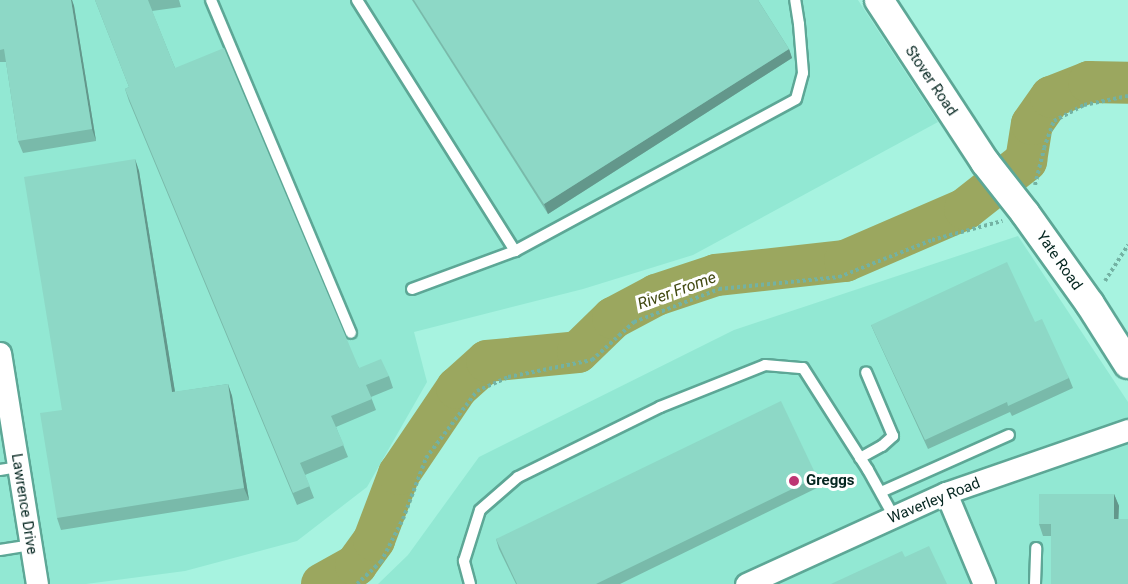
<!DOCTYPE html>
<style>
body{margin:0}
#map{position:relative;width:1128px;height:584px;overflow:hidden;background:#a7f3e0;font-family:Roboto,sans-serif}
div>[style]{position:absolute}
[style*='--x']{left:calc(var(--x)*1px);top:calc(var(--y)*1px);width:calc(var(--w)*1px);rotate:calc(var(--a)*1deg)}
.built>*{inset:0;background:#92e8d3}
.river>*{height:42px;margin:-21px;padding:0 21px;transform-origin:21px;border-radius:21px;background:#9ba75f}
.path>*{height:4px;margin-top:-2px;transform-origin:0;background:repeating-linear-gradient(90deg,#73b2a3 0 3px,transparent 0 6px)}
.roads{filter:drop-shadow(2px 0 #5da796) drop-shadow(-2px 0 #5da796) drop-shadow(0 2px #5da796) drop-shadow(0 -2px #5da796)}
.service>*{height:10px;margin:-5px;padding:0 5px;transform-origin:5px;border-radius:5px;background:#fff}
.minor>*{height:21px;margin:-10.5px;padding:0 10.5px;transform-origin:10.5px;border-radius:10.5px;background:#fff}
.secondary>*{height:28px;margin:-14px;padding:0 14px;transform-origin:14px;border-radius:14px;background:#fff}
.wall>*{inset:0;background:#79baaa}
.shaded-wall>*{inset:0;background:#63978b}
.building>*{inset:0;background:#8dd8c6}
.dots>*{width:16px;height:16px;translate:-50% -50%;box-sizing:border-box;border:3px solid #fff;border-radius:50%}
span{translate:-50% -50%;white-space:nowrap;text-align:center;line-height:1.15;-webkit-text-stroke:6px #fff;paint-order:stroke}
.street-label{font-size:15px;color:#052620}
.poi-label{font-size:15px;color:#052620;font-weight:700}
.left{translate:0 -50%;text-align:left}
.water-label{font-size:16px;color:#414912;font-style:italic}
</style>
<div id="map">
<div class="built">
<i style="clip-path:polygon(0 0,858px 0,938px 122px,693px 255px,583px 289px,414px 332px,427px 382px,367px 487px,297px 541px,185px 571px,86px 584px,0 584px)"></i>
<i style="clip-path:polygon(1018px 236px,1128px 402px,1128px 584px,378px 584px,408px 555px,479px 457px,734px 330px)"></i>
</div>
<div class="river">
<i style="--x:322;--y:584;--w:39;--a:-29"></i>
<i style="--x:356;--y:565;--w:31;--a:-54"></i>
<i style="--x:374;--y:540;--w:71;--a:-69.3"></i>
<i style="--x:399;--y:474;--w:104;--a:-56"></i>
<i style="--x:457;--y:388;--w:40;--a:-42"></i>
<i style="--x:487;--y:361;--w:91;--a:-5.6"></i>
<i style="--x:578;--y:352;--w:49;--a:-44.2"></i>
<i style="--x:613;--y:318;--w:49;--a:-28.1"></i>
<i style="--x:656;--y:295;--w:63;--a:-18.4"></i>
<i style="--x:716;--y:275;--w:130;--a:-6.2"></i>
<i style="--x:845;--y:261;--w:131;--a:-23.4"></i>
<i style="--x:965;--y:209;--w:78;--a:-38.2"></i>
<i style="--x:1026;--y:161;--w:37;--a:-81"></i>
<i style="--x:1032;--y:124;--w:33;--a:-55"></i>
<i style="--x:1051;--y:97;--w:41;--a:-21.5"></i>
<i style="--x:1089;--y:82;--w:39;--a:1"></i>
</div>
<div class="path">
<i style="--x:1035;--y:185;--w:38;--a:-76"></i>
<i style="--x:1044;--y:148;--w:29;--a:-70"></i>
<i style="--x:1054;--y:121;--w:34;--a:-28"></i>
<i style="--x:1084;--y:105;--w:45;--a:-11.6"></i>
<i style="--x:1105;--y:281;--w:43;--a:-57.4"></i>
<i style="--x:357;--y:584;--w:33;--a:-43"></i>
<i style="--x:381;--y:562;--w:48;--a:-62.9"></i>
<i style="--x:403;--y:519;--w:65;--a:-69.3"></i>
<i style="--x:426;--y:458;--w:84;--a:-52.7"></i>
<i style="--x:477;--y:391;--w:34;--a:-24"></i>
<i style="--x:508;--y:377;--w:86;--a:-11.4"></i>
<i style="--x:592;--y:360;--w:57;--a:-42.1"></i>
<i style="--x:634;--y:322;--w:91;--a:-21.2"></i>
<i style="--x:719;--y:289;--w:121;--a:-5.7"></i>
<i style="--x:839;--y:277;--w:100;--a:-21.7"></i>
<i style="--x:932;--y:240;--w:73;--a:-15.2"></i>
</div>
<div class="roads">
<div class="service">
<i style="--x:211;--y:0;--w:361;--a:67.2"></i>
<i style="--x:357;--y:0;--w:297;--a:57.8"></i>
<i style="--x:412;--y:289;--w:110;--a:-20.3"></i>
<i style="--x:515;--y:251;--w:319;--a:-28.4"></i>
<i style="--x:796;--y:99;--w:27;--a:-75"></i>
<i style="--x:803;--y:73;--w:49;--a:-94.7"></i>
<i style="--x:799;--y:24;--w:24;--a:-99"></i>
<i style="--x:860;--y:458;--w:25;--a:-29"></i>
<i style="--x:882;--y:446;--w:15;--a:-42"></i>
<i style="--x:893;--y:436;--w:69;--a:-112.9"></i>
<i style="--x:0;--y:470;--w:18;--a:-9"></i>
<i style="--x:881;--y:492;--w:140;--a:-24"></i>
<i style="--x:0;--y:550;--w:31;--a:-9"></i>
<i style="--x:470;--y:584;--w:24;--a:-105"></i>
<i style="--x:464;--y:561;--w:53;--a:-72.6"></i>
<i style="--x:480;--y:510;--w:50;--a:-41"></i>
<i style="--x:518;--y:477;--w:158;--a:-26.2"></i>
<i style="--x:660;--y:407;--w:113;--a:-21.8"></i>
<i style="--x:765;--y:365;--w:38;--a:5"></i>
<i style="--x:803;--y:368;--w:121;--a:57.5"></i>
<i style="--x:868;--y:470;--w:54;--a:61"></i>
<i style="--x:1035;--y:584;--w:36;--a:-88"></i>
</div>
<div class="minor">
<i style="--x:0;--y:353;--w:234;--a:80.9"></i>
<i style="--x:946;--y:493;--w:99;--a:67.3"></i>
<i style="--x:746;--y:584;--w:220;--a:-24.5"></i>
<i style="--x:946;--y:493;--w:193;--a:-19.1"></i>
</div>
<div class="secondary">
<i style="--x:879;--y:0;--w:194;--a:56.8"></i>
<i style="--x:985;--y:162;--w:65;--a:51.9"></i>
<i style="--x:1025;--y:213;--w:112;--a:54.5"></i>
<i style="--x:1090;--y:304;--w:71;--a:57.7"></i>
</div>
</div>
<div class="wall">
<i style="clip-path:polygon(0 0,72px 0,74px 6px,96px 141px,23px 153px,18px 141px,6px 62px,0 62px)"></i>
<i style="clip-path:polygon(95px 0,179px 0,181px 7px,152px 11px,175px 68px,359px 368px,389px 376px,393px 388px,371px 397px,376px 410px,336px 427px,348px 457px,305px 475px,314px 498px,297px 505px,129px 101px,125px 89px,129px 87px)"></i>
<i style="clip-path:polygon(412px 0,758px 0,789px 49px,792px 58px,548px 214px)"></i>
<i style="clip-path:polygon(135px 159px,139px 171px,175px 392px,228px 384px,232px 396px,249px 500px,61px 530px,57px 518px,62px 410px)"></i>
<i style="clip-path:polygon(1035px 322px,1069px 378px,1073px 388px,1012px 416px,1010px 412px,928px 449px,875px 334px,871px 325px)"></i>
<i style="clip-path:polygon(817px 477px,821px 486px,620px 584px,516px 584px,499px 549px,496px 539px)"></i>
<i style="clip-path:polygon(1114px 494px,1119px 506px,1051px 536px,1043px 536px,1039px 524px)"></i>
</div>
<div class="shaded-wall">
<i style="clip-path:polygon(71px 0,72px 0,74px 6px,96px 141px,92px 129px)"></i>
<i style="clip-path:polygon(789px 49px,792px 58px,548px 214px,544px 204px)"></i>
<i style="clip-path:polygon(135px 159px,139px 171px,177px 404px,172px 392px)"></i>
<i style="clip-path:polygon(228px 384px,232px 396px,249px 500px,244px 488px)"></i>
<i style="clip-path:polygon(1114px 494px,1119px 506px,1118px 531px,1114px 519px)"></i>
</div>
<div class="building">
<i style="clip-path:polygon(0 0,71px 0,92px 129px,18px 141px,4px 49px,0 50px)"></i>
<i style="clip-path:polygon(95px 0,148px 0,175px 68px,224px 48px,359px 368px,381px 359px,389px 376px,366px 385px,372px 399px,331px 416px,344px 445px,300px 463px,310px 486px,293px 493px,125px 89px,129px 87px)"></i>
<i style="clip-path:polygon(414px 0,758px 0,789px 49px,544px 204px)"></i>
<i style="clip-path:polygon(135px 159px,172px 392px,228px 384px,244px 488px,57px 518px,40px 413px,62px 410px,24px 177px)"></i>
<i style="clip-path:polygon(1007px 262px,1035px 322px,1042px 319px,1069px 378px,1008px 406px,1007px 402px,925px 440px,871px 325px)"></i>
<i style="clip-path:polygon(781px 401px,817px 477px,596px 584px,517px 584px,496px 539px)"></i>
<i style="clip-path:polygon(1039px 494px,1114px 494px,1114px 519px,1128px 519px,1128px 584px,1051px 584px,1051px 524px,1039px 524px)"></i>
<i style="clip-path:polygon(929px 546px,947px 584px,831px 584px,902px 551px,905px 557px)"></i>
</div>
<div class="dots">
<i style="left:794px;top:481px;background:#bd3573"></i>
</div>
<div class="street-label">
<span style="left:931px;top:81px;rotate:56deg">Stover Road</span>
<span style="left:1059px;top:261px;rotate:55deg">Yate Road</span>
<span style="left:934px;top:501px;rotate:-22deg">Waverley Road</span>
<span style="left:24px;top:504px;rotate:81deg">Lawrence Drive</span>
</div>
<div class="poi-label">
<span class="left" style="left:806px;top:481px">Greggs</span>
</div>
<div class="water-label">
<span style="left:677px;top:291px;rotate:-20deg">River Frome</span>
</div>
</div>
